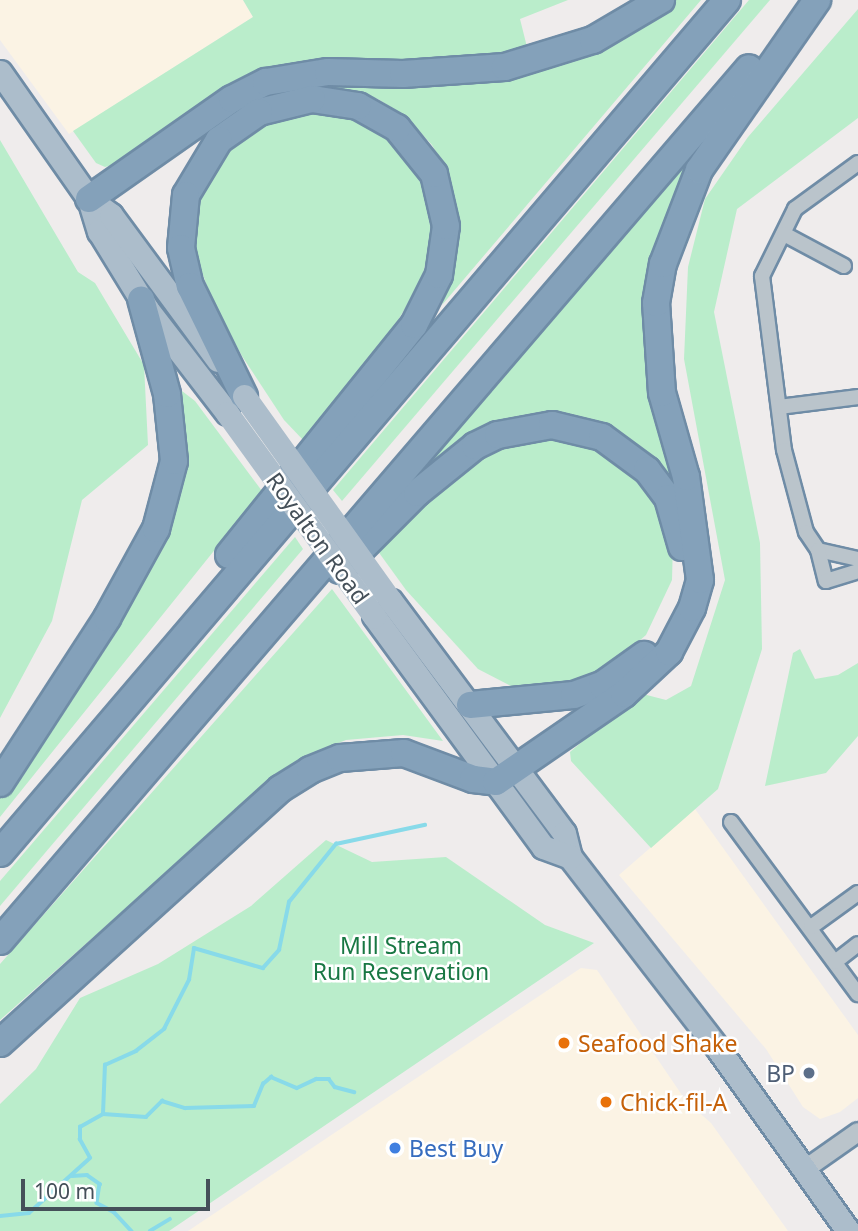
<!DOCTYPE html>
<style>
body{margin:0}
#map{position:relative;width:858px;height:1231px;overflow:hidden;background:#efecec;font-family:"Noto Sans",sans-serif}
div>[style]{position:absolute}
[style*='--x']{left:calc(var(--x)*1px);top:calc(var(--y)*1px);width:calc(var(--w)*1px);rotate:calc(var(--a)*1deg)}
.commercial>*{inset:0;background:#fbf3e4}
.green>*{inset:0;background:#baedcb}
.stream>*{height:3.5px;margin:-1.75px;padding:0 1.75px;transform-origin:1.75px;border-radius:1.75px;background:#88dae9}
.roads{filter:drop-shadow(2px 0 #6f8ca6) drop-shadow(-2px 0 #6f8ca6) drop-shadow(0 2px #6f8ca6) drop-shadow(0 -2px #6f8ca6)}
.minor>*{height:14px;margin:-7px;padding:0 7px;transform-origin:7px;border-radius:7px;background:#bac4cb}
.tertiary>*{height:18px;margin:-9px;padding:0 9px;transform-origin:9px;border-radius:9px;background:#bac4cb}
.primary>*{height:23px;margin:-11.5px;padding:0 11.5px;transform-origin:11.5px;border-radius:11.5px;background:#acbdcb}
.motorway>*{height:26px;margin:-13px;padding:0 13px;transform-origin:13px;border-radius:13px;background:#84a1ba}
.primary-bridge>*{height:23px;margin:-11.5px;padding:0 11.5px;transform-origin:11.5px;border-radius:11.5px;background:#acbdcb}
.dots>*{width:19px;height:19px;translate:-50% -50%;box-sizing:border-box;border:4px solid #fff;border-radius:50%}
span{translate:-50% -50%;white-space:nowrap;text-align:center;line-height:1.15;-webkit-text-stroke:5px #fff;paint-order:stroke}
.street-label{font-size:23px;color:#455059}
.park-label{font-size:23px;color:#187743}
.food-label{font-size:23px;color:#c56008}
.left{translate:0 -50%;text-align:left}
.service-label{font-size:23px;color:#4e5e75}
.right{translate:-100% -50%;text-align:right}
.shop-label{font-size:23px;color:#366cbe}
.scale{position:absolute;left:21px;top:1179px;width:189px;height:32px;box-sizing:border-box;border:4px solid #455059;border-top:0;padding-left:9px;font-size:21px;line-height:24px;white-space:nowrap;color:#455059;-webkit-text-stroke:5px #fff;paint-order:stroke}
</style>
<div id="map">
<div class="commercial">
<i style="clip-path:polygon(0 0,243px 0,253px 17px,69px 134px,0 40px)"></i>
<i style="clip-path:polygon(695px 809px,858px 1035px,858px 1098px,840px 1112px,820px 1119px,803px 1107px,766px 1049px,619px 875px)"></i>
<i style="clip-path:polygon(581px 968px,597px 970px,686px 1101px,711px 1123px,788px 1231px,188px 1231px)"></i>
</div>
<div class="green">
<i style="clip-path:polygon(243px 0,568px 0,520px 19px,528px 51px,485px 62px,402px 59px,267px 68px,215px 93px,119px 163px,105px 167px,96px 163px,73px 131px,253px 17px)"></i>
<i style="clip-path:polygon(671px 0,701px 0,442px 305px,452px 277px,459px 232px,447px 170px,432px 145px,406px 117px,378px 99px,320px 84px,458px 79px)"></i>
<i style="clip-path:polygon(749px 0,770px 0,342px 501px,333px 490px)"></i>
<i style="clip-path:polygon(858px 9px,858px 118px,737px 209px,714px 312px,760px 543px,762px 649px,718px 789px,651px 848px,571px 761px,570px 752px,639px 693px,666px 700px,691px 686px,725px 580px,684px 359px,688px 267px,705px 199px,748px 137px)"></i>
<i style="clip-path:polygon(314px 110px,355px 116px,400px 148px,424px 184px,432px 237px,421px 282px,377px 355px,305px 442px,284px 420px,242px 356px,214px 305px,193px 248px,203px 182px,234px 143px,271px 120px)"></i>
<i style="clip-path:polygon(706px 130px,651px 301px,686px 501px,633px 443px,602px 427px,553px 417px,406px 486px)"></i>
<i style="clip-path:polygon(0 140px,78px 272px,95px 283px,144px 365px,148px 445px,82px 500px,52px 621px,0 718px)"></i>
<i style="clip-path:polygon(182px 391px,195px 401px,262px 491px,0 817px,0 789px,122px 606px)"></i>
<i style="clip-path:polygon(517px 436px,594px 439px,652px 487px,673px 541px,672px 580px,646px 635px,603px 672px,569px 684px,515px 688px,478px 669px,406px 590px,372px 543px,464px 460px)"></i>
<i style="clip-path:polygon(295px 537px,303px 549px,0 906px,0 881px)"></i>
<i style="clip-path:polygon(332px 589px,443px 741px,403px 735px,346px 740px,310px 754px,275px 776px,0 1020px,0 964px)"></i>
<i style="clip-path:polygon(800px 649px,815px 679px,838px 675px,858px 663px,858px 736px,826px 773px,765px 786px,793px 653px)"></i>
<i style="clip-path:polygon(326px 840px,372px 862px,446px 857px,545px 925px,594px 943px,169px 1231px,0 1231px,0 1104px,36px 1069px,80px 998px,158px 964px,251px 906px)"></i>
</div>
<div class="stream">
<i style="--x:103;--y:1114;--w:43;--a:4"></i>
<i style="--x:146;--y:1117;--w:23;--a:-45"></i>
<i style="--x:162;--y:1101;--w:24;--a:17"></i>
<i style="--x:185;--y:1108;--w:69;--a:-1.7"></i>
<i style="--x:254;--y:1106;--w:24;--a:-68"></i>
<i style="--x:263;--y:1084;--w:11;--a:-41"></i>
<i style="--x:271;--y:1077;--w:28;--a:23"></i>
<i style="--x:297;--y:1088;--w:21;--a:-25"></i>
<i style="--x:316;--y:1079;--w:13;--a:0"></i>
<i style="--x:329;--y:1079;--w:10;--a:53"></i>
<i style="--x:335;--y:1087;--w:20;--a:15"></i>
<i style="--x:72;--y:1176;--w:15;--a:-4"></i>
<i style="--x:87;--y:1175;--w:16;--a:35"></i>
<i style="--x:100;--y:1184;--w:19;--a:99"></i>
<i style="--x:97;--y:1203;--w:19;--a:28"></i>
<i style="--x:114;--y:1212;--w:26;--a:47"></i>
<i style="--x:0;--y:1216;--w:29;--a:-6"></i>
<i style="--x:29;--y:1213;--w:82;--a:-42"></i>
<i style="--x:90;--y:1158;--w:21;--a:-119"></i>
<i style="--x:80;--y:1140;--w:13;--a:-90"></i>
<i style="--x:80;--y:1127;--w:26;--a:-29"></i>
<i style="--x:103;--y:1114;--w:49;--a:-87.7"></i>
<i style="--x:105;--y:1065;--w:34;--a:-24"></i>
<i style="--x:136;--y:1051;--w:36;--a:-38"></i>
<i style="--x:164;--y:1029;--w:55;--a:-63"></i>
<i style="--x:189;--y:980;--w:32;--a:-81"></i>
<i style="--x:194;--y:948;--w:72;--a:16.2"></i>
<i style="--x:263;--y:968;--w:24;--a:-48"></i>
<i style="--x:279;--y:950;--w:49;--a:-78.2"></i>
<i style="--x:289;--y:902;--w:75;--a:-51"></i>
<i style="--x:336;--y:844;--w:91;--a:-12.1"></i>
<i style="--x:150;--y:1231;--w:23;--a:-31"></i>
</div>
<div class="roads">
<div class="minor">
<i style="--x:858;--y:163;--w:78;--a:143.9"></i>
<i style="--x:795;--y:209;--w:75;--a:116.2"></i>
<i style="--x:762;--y:276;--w:175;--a:82.8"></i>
<i style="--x:784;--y:450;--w:85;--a:75"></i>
<i style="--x:806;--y:532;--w:22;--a:56"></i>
<i style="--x:818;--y:550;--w:41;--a:12.7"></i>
<i style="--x:784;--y:234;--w:68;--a:28.1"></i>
<i style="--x:779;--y:407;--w:80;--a:-7.2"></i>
<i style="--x:818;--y:550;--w:32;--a:76"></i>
<i style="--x:826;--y:581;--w:34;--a:-17"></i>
<i style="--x:731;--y:822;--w:214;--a:53.6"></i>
<i style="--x:811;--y:927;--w:58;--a:-35.9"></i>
<i style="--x:835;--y:962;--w:29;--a:-38"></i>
</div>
<div class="tertiary">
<i style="--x:804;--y:1170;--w:66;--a:-35.1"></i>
</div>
<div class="primary">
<i style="--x:0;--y:72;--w:155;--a:55"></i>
<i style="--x:89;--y:199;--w:34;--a:73"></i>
<i style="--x:99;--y:231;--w:92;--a:58.4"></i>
<i style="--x:147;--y:309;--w:131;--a:52.4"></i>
<i style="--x:89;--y:199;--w:27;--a:36"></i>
<i style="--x:111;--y:215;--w:180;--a:53.6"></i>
<i style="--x:391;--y:601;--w:289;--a:53.3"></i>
<i style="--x:564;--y:833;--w:25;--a:76"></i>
<i style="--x:570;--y:857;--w:244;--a:52.3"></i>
<i style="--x:719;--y:1050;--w:222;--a:54.5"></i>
<i style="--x:374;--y:616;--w:286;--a:53.8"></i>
<i style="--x:543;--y:847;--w:29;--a:20"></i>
</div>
<div class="motorway">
<i style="--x:89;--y:199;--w:174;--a:-35"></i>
<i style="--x:232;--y:99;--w:38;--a:-27"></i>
<i style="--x:266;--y:82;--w:63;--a:-9.2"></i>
<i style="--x:328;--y:72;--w:75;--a:1.5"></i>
<i style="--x:403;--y:74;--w:102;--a:-3.9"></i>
<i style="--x:505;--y:67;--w:92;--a:-17.1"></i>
<i style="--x:593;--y:40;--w:79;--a:-30.5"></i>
<i style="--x:229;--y:555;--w:295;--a:-51.2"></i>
<i style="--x:414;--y:325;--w:56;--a:-63.4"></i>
<i style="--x:439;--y:275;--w:49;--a:-81.9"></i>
<i style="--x:446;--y:226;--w:53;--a:-103"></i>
<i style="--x:434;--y:174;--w:59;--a:-128.8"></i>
<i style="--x:397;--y:128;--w:45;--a:-150.6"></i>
<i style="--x:358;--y:106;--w:47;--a:-171.3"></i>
<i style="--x:312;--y:99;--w:55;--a:166.2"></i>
<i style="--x:259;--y:112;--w:49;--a:145"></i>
<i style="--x:219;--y:140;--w:64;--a:121"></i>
<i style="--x:186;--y:195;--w:53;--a:95.4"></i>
<i style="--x:181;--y:248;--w:39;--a:77"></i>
<i style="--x:190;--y:286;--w:123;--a:63.9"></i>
<i style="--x:340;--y:570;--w:109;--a:-45"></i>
<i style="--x:417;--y:493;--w:75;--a:-39"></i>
<i style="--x:475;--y:446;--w:25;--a:-26"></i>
<i style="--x:498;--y:435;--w:55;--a:-10.5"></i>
<i style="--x:552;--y:425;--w:51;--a:13.5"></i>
<i style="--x:602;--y:437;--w:56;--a:36.3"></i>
<i style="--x:647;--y:470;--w:35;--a:53"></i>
<i style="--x:668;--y:498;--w:51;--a:74.1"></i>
<i style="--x:470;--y:705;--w:104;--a:-5.5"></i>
<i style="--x:574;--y:695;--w:30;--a:-20"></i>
<i style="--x:602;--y:685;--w:52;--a:-35.5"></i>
<i style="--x:0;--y:783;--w:197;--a:-57"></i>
<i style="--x:107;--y:618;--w:102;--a:-61.2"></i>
<i style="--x:156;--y:529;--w:70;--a:-75.2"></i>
<i style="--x:174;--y:461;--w:67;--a:-96"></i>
<i style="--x:167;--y:394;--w:98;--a:-105.3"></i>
<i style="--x:0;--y:853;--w:1121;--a:-49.56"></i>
<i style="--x:0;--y:941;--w:1150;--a:-49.37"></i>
<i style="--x:0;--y:1043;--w:378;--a:-42.2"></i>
<i style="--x:280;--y:789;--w:36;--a:-32"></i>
<i style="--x:310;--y:770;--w:32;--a:-22"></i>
<i style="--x:340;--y:758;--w:64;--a:-4.5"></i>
<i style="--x:404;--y:753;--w:74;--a:20.6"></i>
<i style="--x:473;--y:779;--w:23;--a:7"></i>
<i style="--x:496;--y:782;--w:155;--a:-34.5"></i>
<i style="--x:624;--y:694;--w:62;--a:-43"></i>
<i style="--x:669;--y:652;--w:50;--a:-62.4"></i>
<i style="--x:692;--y:608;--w:29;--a:-74"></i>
<i style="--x:700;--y:580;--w:104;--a:-97.7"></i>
<i style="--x:686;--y:477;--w:87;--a:-105.9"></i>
<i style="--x:662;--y:393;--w:90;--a:-93.8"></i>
<i style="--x:656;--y:303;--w:40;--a:-80"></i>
<i style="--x:663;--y:264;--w:101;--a:-69"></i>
<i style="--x:699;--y:170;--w:207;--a:-55.2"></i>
</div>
</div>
<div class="primary-bridge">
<i style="--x:244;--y:396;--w:252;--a:54.4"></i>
<i style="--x:227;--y:413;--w:251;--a:54.1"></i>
</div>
<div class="dots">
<i style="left:564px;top:1043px;background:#e8710a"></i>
<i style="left:809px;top:1073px;background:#5c6f8a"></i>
<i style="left:606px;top:1102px;background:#e8710a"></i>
<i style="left:395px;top:1148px;background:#3f7fe0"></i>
</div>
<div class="street-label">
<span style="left:318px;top:538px;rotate:54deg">Royalton Road</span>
</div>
<div class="park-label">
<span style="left:401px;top:958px">Mill Stream<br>Run Reservation</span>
</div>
<div class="food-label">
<span class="left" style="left:578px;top:1043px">Seafood Shake</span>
<span class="left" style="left:620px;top:1102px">Chick-fil-A</span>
</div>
<div class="service-label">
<span class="right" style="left:795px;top:1073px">BP</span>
</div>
<div class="shop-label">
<span class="left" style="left:409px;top:1148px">Best Buy</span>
</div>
<div class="scale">100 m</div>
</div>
